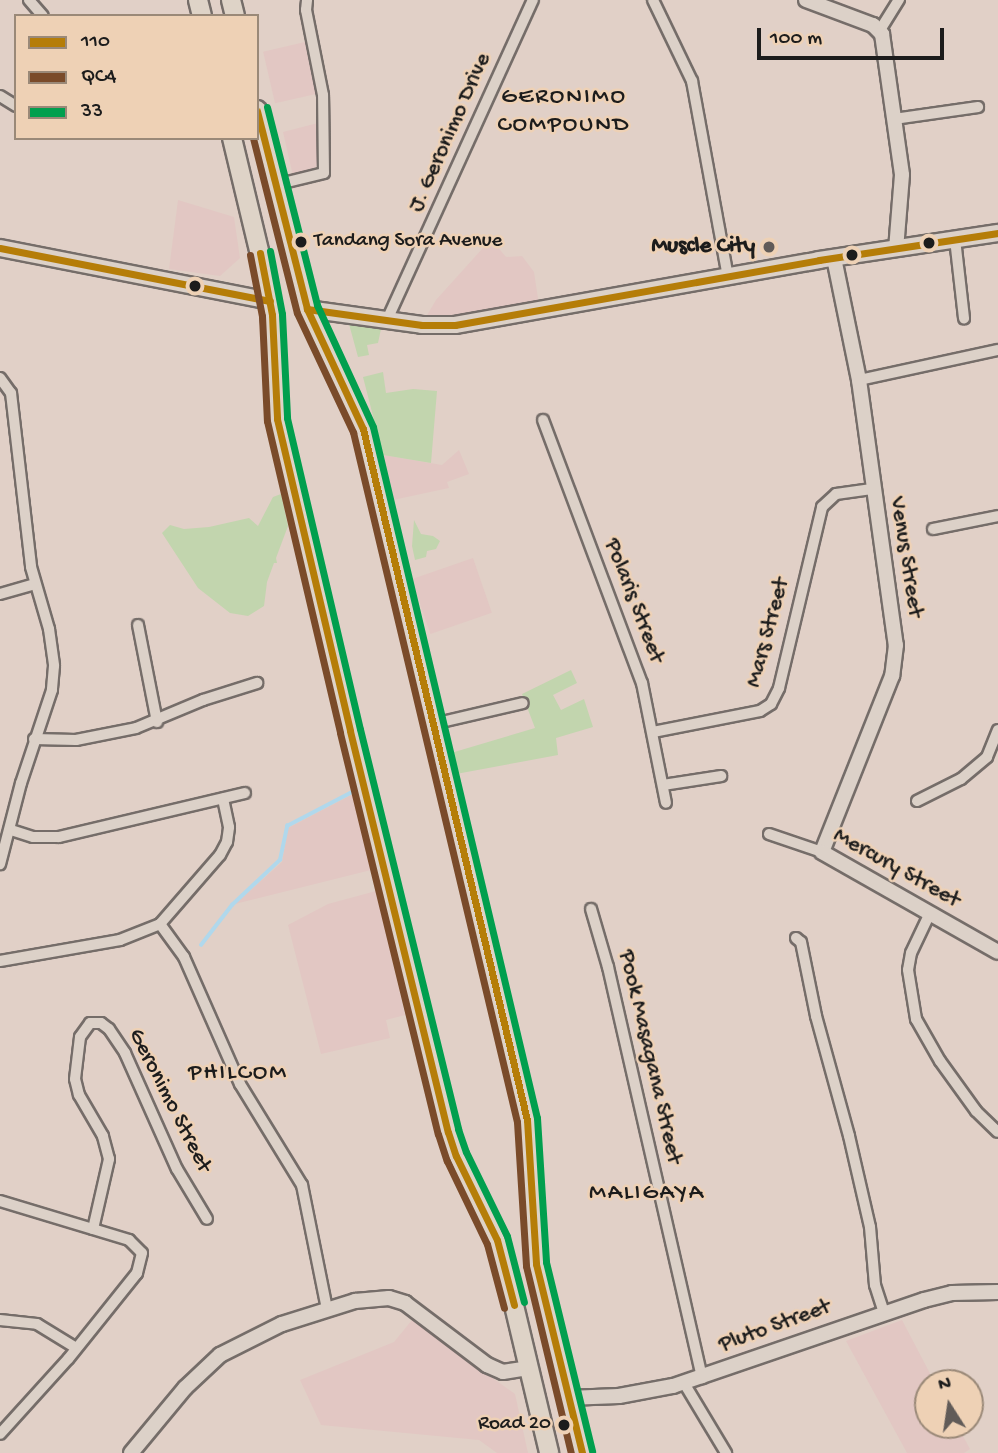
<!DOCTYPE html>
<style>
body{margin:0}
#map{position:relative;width:998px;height:1453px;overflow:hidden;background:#e1d0c7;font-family:"Gochi Hand",sans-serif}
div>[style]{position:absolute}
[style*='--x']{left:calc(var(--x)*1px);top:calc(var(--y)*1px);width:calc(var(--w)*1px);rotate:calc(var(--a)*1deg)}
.built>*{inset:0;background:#e2c7c3;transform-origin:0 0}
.green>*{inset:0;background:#c2d5ae}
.stream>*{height:3.5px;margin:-1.75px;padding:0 1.75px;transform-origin:1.75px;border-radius:1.75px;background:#b0d8ec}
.roads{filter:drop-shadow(2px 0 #756d69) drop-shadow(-2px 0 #756d69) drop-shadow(0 2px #756d69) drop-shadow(0 -2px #756d69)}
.minor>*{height:10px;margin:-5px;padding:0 5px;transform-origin:5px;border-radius:5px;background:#dcd1c8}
.tertiary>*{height:14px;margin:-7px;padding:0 7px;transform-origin:7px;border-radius:7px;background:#dcd1c8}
.secondary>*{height:16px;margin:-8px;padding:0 8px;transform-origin:8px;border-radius:8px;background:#dcd1c8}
.primary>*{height:18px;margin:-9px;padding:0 9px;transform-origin:9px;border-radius:9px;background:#ded3c7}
.bus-1>*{height:7px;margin:-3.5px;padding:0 3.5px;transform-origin:3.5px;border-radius:3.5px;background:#b57d08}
.bus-2>*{height:7px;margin:-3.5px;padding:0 3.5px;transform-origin:3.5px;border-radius:3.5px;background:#7a4b2a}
.bus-3>*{height:7px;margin:-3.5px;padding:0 3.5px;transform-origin:3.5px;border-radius:3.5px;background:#019f4e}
.dots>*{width:19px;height:19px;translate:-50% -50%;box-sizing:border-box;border:4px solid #eed1b5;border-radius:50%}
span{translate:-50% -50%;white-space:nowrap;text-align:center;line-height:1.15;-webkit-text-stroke:5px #eed1b5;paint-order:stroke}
.bus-label{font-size:21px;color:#1c1c1c}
.left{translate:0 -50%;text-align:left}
.right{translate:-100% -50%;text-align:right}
.street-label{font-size:23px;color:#1c1c1c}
.poi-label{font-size:23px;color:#1c1c1c;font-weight:700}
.neighbourhood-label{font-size:24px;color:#1c1c1c;letter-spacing:2px}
.legend{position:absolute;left:14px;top:14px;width:245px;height:126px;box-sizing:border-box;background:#eed1b5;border:2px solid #9a8978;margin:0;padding:9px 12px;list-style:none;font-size:21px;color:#1c1c1c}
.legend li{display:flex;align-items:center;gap:14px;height:35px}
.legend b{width:35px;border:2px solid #9a8978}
.north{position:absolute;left:914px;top:1369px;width:70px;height:70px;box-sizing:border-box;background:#eed1b5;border:2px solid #9a8978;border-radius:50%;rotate:348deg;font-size:19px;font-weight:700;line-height:28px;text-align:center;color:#1c1c1c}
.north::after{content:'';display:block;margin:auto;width:24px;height:32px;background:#615b58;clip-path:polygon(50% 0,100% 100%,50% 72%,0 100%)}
.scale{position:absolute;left:757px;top:28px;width:187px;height:32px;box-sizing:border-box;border:4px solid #1c1c1c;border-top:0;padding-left:9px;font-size:21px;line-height:24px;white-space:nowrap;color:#1c1c1c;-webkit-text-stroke:5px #eed1b5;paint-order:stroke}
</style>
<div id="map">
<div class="built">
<i style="left:305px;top:42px;width:53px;height:43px;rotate:77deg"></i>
<i style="clip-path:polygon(318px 123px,321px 154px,314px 171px,293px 176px,283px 132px)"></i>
<i style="clip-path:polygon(178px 200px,234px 217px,240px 258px,220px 276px,169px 269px)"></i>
<i style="clip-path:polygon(491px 239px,506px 257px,522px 256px,534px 272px,539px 305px,464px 317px,426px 317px,436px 300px)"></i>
<i style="clip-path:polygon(459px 450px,469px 474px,447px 482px,449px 488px,393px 500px,383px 455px,442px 465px)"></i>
<i style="left:473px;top:558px;width:58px;height:65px;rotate:71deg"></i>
<i style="clip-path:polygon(353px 794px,371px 870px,235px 904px,282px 862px,288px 828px)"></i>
<i style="clip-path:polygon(376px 891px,405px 1015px,386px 1020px,390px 1038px,321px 1054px,288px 925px,328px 904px)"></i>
<i style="clip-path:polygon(412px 1320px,515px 1394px,528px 1453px,497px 1453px,479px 1440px,321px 1425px,300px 1380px,394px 1342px)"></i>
<i style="clip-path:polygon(902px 1320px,935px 1383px,928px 1383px,928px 1425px,957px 1425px,970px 1449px,964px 1453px,907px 1453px,846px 1341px)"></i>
</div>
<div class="green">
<i style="clip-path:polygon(349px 324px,381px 329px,378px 343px,367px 345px,369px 355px,358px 357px)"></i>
<i style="clip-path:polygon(383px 372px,386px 393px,413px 389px,437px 391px,431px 463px,383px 455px,363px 377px)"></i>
<i style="clip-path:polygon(281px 494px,288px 526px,276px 558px,277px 563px,274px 563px,267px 582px,264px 606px,248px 616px,230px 613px,198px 588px,162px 533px,170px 525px,184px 529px,209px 527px,249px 518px,258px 526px,273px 497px)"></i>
<i style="clip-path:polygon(414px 520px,421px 534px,433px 536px,440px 541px,436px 549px,427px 551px,426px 557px,415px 560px,412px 546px)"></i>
<i style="clip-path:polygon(571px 670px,577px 683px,553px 695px,561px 710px,584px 699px,593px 727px,556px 738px,558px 755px,456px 774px,451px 753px,535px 728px,522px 694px)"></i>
</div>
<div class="stream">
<i style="--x:201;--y:945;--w:51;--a:-52.2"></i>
<i style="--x:232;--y:905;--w:66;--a:-43.2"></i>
<i style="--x:280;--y:860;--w:35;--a:-78"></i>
<i style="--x:287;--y:826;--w:73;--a:-27.6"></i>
</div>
<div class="roads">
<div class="minor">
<i style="--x:29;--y:0;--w:21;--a:49"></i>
<i style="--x:653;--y:0;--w:90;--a:64.3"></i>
<i style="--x:692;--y:81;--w:199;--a:79.6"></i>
<i style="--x:880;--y:30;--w:36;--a:-58"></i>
<i style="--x:0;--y:96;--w:19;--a:32"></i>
<i style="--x:894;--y:119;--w:85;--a:-8.1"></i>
<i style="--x:275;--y:185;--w:50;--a:-13.8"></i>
<i style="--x:324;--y:173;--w:78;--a:-90.7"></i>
<i style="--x:323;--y:95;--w:87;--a:-101.3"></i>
<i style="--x:306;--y:10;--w:10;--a:-84"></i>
<i style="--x:955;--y:239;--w:80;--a:83.5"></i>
<i style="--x:387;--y:320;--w:352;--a:-65.5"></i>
<i style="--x:0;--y:378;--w:19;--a:54"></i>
<i style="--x:11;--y:393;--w:175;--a:83.4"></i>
<i style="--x:31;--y:567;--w:65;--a:73.8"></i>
<i style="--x:49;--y:629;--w:37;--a:82"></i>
<i style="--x:54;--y:666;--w:24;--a:95"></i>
<i style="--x:52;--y:690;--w:98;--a:108.4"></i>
<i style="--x:21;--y:783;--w:84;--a:104.5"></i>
<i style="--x:859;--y:380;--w:142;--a:-12.2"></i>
<i style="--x:543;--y:420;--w:281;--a:69.4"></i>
<i style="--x:642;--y:683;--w:122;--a:78.7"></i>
<i style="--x:933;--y:529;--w:66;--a:-11.3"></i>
<i style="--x:0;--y:594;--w:36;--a:-16"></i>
<i style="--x:138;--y:625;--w:99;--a:78.9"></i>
<i style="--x:433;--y:724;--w:92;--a:-13.1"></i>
<i style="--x:653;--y:732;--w:109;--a:-11.1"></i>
<i style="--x:760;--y:711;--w:13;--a:-32"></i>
<i style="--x:771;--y:704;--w:18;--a:-63"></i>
<i style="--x:779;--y:688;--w:186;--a:-76.6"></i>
<i style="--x:822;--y:507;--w:19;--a:-43"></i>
<i style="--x:836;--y:494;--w:36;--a:-8"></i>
<i style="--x:34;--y:739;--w:42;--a:1.4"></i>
<i style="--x:76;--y:740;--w:61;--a:-11.3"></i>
<i style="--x:136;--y:728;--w:73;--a:-22.7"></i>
<i style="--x:203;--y:700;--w:57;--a:-17.5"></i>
<i style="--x:663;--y:785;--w:59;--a:-8.8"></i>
<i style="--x:917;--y:801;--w:49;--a:-26.6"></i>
<i style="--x:961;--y:779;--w:34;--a:-40"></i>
<i style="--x:987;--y:757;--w:29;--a:-68"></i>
<i style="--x:11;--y:830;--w:23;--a:18"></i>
<i style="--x:33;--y:837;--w:26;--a:0"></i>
<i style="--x:59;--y:837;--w:191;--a:-13.3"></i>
<i style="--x:769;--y:834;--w:56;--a:18.8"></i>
<i style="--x:591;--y:909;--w:60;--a:73.7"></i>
<i style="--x:608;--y:967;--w:422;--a:77.1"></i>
<i style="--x:930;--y:913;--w:44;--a:115.4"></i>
<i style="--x:911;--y:953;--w:17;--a:100"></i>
<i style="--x:908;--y:970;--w:50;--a:80.7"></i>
<i style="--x:916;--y:1019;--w:48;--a:60.3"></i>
<i style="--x:940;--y:1061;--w:62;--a:54.2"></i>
<i style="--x:976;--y:1111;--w:30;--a:44"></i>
<i style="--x:160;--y:924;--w:41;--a:54"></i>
<i style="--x:184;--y:957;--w:139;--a:66.2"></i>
<i style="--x:240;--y:1084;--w:119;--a:58.5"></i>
<i style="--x:302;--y:1185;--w:126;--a:78.6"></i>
<i style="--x:796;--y:938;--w:6;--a:39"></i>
<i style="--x:801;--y:942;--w:76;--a:78.5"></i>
<i style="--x:816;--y:1016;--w:124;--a:74.6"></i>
<i style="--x:849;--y:1136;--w:93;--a:77"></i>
<i style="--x:870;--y:1227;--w:58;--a:85.1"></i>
<i style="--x:875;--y:1285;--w:28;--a:72"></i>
<i style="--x:0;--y:961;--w:122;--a:-9.9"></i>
<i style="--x:120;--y:940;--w:43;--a:-21.8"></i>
<i style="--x:160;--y:924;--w:91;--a:-49"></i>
<i style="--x:220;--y:855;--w:15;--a:-62"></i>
<i style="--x:227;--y:842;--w:15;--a:-82"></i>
<i style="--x:229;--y:827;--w:29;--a:-102"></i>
<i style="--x:0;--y:1201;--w:135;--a:16.8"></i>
<i style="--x:129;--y:1240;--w:18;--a:45"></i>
<i style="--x:142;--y:1253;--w:21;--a:104"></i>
<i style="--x:137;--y:1273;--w:110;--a:128.7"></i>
<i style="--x:68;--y:1359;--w:101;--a:132.2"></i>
<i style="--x:93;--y:1229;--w:72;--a:-77.1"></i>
<i style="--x:109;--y:1159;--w:24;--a:-105"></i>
<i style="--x:103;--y:1136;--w:48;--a:-120.3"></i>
<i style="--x:79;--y:1095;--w:16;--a:-104"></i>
<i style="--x:75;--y:1079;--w:42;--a:-83.2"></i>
<i style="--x:80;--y:1037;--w:17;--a:-54"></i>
<i style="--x:90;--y:1023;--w:11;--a:0"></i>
<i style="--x:101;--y:1023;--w:10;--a:37"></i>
<i style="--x:109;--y:1029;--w:29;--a:56"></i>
<i style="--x:125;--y:1053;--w:127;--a:65.9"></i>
<i style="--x:177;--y:1169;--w:58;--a:59"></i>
<i style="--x:0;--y:1320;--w:37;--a:6"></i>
<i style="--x:37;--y:1324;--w:46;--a:31.6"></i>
<i style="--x:684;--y:1383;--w:82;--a:59"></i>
</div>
<div class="tertiary">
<i style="--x:806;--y:0;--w:72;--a:20.5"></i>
<i style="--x:873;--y:25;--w:13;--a:45"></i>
<i style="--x:882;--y:34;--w:142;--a:81.9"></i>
<i style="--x:902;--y:175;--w:74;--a:94.6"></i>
<i style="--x:834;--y:258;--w:125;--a:78.4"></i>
<i style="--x:859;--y:380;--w:268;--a:82.1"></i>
<i style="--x:896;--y:645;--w:31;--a:97"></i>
<i style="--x:892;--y:676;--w:189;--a:111.7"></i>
<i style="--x:822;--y:852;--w:202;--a:29.6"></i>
<i style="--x:567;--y:1398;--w:52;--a:-2.2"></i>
<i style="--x:619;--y:1396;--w:55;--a:-10.5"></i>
<i style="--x:673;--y:1386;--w:265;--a:-18.9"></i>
<i style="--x:924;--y:1300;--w:29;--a:-14"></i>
<i style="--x:952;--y:1293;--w:46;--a:-1.2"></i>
<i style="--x:131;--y:1453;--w:85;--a:-50.3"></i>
<i style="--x:185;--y:1388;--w:48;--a:-43.3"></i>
<i style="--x:220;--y:1355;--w:69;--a:-26.6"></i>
<i style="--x:282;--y:1324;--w:77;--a:-17.5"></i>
<i style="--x:355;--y:1301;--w:34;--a:-5"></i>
<i style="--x:389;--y:1298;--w:17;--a:17"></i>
<i style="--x:405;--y:1303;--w:103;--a:37.1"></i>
<i style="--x:487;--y:1365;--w:17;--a:24"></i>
<i style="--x:503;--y:1372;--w:25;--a:-9"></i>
</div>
<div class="secondary">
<i style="--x:0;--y:248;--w:275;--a:11.1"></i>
<i style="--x:307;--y:309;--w:116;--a:7.9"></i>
<i style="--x:422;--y:325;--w:33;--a:0"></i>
<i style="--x:455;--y:325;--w:370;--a:-10.1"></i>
<i style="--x:819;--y:260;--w:181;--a:-8.6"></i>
</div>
<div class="primary">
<i style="--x:198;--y:0;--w:16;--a:76"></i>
<i style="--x:231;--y:0;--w:16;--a:76"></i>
<i style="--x:257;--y:110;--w:205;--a:75.9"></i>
<i style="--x:307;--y:309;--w:132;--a:65"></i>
<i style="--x:363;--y:429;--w:710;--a:76.65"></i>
<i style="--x:527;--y:1120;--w:144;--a:86.4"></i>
<i style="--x:536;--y:1264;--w:195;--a:76.3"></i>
<i style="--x:232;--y:138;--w:158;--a:76.5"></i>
<i style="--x:269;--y:292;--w:127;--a:86.4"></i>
<i style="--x:277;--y:419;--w:320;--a:76.8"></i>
<i style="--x:350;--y:731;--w:413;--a:76.3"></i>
<i style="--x:448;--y:1132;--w:134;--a:66.3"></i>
<i style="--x:502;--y:1255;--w:204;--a:76.6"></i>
</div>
</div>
<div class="bus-1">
<i style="--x:257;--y:111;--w:204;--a:75.8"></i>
<i style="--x:307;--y:309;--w:132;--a:65"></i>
<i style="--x:363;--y:429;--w:710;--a:76.65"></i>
<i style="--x:527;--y:1120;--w:144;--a:86.4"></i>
<i style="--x:536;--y:1264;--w:195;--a:76.3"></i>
<i style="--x:0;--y:248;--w:275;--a:11.1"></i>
<i style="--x:260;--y:253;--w:63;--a:79"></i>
<i style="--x:272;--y:315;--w:104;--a:87.2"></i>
<i style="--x:277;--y:419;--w:320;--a:76.8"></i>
<i style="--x:350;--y:731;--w:413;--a:76.3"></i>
<i style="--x:448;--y:1132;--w:25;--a:72"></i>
<i style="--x:456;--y:1156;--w:93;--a:64"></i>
<i style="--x:497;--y:1240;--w:67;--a:75.3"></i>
<i style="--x:307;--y:309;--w:116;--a:7.9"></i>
<i style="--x:422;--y:325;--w:33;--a:0"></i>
<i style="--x:455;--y:325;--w:370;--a:-10.1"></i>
<i style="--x:819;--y:260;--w:181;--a:-8.6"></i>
</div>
<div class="bus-2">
<i style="--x:253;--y:138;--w:180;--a:75.9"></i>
<i style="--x:297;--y:313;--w:132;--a:64.8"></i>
<i style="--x:353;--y:432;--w:709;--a:76.63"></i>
<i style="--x:517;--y:1122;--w:144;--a:86.4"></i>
<i style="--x:526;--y:1266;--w:192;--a:76.5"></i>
<i style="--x:250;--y:255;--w:62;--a:78.9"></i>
<i style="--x:262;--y:316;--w:105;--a:87.3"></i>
<i style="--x:267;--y:421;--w:320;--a:76.8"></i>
<i style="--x:340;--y:733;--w:413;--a:76.3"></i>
<i style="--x:438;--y:1134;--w:28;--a:72"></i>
<i style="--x:447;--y:1161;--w:92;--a:64.3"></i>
<i style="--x:487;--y:1244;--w:66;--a:75.1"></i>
</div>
<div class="bus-3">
<i style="--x:267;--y:107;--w:204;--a:75.8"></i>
<i style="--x:317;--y:305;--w:134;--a:65.3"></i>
<i style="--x:373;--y:427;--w:710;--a:76.65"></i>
<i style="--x:537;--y:1118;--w:144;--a:86.4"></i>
<i style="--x:546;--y:1262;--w:195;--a:76.3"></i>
<i style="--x:270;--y:251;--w:64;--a:79.2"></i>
<i style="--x:282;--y:314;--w:104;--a:87.2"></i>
<i style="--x:287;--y:418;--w:319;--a:76.8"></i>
<i style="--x:360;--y:729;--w:412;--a:76.2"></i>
<i style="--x:458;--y:1129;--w:24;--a:71"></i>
<i style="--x:466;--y:1152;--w:93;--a:64"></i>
<i style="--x:507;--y:1236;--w:68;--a:75.6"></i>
</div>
<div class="dots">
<i style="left:301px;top:242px;background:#1c1c1c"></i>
<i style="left:929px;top:243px;background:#1c1c1c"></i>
<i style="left:769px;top:247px;background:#615b58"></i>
<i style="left:852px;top:255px;background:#1c1c1c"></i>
<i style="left:195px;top:286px;background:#1c1c1c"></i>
<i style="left:564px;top:1425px;background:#1c1c1c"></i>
</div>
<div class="bus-label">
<span class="left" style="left:314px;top:242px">Tandang Sora Avenue</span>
<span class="right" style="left:551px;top:1425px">Road 20</span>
</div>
<div class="street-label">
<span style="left:451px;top:133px;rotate:-66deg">J. Geronimo Drive</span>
<span style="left:905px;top:557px;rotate:81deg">Venus Street</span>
<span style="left:633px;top:601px;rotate:69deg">Polaris Street</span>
<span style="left:769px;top:633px;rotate:-75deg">Mars Street</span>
<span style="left:896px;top:869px;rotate:29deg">Mercury Street</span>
<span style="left:649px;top:1057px;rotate:77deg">Pook Masagana Street</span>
<span style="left:169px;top:1101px;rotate:63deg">Geronimo Street</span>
<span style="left:775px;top:1327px;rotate:-20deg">Pluto Street</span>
</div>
<div class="poi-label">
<span class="right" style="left:755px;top:247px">Muscle City</span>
</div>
<div class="neighbourhood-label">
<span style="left:564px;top:112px">GERONIMO<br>COMPOUND</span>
<span style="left:238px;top:1074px">PHILCOM</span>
<span style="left:647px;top:1194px">MALIGAYA</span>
</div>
<ul class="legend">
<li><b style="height:9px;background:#b57d08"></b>110</li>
<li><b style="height:9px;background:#7a4b2a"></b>QC4</li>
<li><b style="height:9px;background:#019f4e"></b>33</li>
</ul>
<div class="north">N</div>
<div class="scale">100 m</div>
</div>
